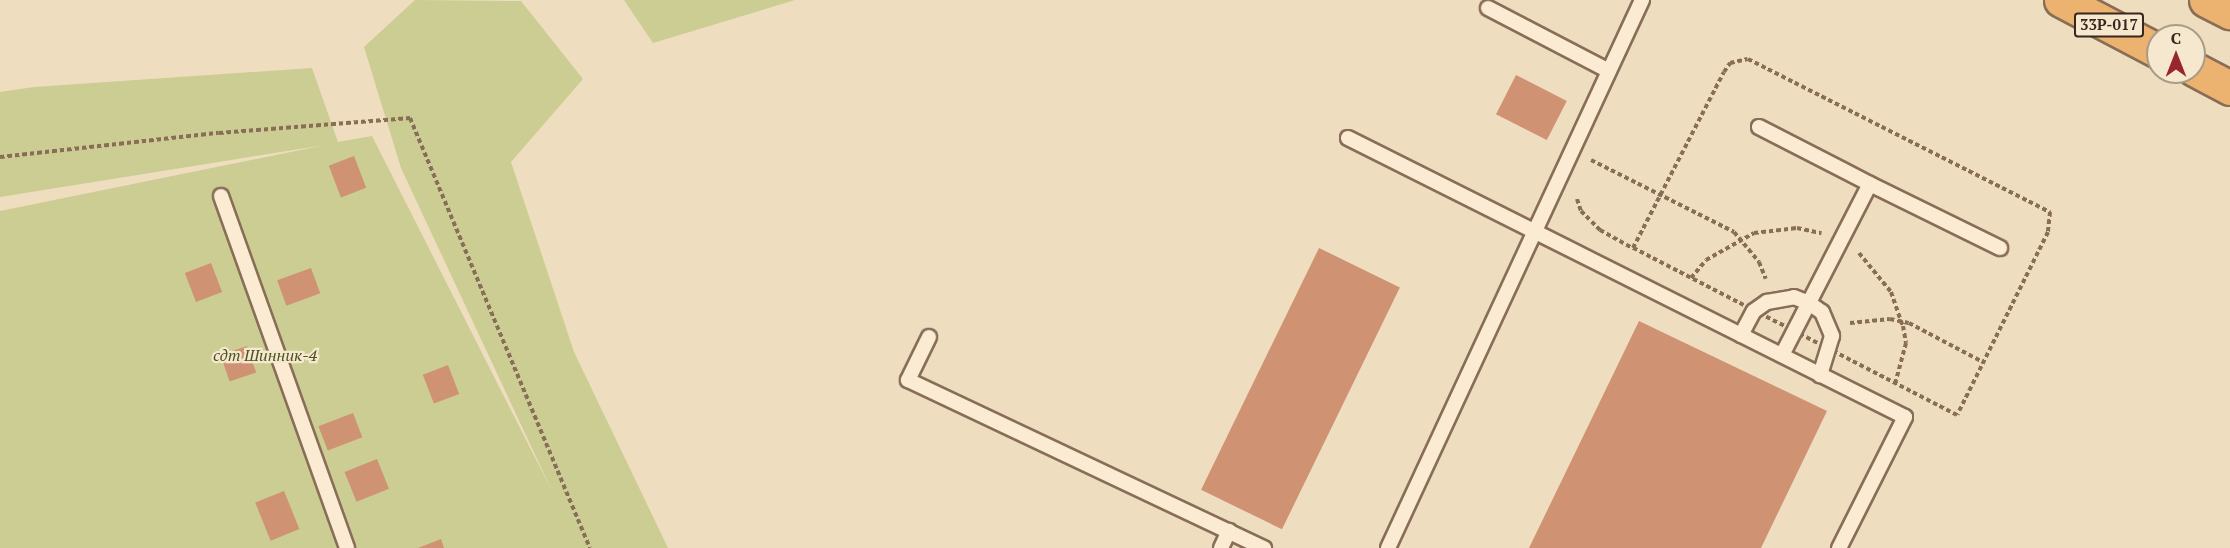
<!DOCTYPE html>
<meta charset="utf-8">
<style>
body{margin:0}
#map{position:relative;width:2230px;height:548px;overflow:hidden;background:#efddbf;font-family:"PT Serif",serif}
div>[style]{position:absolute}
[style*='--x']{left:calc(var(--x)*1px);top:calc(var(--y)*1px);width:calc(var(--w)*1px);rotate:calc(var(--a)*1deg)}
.green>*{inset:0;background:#cbcd93}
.building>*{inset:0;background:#cf9273;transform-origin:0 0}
.path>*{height:4px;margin-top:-2px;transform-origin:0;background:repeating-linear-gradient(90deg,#886d57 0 4.5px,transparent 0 7.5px)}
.roads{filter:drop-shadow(2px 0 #886d57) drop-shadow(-2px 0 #886d57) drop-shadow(0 2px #886d57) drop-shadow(0 -2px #886d57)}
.service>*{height:14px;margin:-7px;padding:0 7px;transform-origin:7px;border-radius:7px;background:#faebd2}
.trunk>*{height:33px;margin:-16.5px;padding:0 16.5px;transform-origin:16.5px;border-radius:16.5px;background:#ebb270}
span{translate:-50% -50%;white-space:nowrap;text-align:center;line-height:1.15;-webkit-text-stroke:4.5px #f6e8cf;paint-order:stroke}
.shield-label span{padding:2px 4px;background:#f6e8cf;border:2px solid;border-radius:4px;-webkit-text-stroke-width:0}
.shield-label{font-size:15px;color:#37271c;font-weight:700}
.park-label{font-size:16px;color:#4b5422;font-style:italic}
.north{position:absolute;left:2146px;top:24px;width:60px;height:60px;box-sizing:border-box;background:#f6e8cf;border:2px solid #aa9b87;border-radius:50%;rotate:0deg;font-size:16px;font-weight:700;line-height:24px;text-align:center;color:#37271c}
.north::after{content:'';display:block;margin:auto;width:21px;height:27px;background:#99252f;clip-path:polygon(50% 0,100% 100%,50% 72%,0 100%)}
</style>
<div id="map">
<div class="green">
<i style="clip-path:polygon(415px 0,521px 1px,583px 79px,511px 162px,574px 352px,668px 548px,0 548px,0 211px,325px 145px,0 197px,0 92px,34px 87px,312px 68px,338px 142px,372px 136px,552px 491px,401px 168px,364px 47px)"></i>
<i style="clip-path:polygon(624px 0,795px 0,653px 43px)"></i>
</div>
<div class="building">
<i style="left:1516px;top:75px;width:57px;height:44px;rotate:27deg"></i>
<i style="left:354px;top:156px;width:34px;height:27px;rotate:69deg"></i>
<i style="left:1319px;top:248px;width:90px;height:269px;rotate:26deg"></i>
<i style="left:211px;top:263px;width:31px;height:28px;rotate:69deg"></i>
<i style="left:311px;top:268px;width:27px;height:36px;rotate:70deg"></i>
<i style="clip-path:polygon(1639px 321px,1827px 411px,1761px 548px,1529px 548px)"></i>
<i style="left:247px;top:346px;width:28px;height:28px;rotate:71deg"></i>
<i style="left:448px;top:365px;width:31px;height:27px;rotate:69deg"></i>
<i style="left:353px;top:413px;width:26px;height:37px;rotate:69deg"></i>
<i style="left:377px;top:459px;width:32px;height:35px;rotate:68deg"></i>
<i style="left:284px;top:491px;width:41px;height:31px;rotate:68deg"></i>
<i style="clip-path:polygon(441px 539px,444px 548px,418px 548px)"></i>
</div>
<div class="path">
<i style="--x:1748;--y:59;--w:339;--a:26.9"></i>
<i style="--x:2050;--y:212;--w:20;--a:96"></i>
<i style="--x:2048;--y:232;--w:204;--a:116.4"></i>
<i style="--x:1957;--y:415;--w:365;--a:-152.7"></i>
<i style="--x:1633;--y:248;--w:198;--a:-62.7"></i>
<i style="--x:1724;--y:72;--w:11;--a:-56"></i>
<i style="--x:1730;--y:63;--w:18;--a:-13"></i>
<i style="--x:0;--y:157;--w:220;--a:-6.3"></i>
<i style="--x:219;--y:133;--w:192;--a:-4.5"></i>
<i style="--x:410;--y:118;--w:466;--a:67.3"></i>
<i style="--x:1591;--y:160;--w:160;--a:26.7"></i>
<i style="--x:1734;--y:232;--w:39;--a:50"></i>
<i style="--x:1759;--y:262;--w:18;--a:68"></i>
<i style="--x:1577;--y:199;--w:13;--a:72"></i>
<i style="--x:1581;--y:211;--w:27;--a:45"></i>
<i style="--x:1600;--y:230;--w:38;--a:29"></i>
<i style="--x:1859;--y:253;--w:50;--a:50.6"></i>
<i style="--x:1891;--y:292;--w:36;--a:71"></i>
<i style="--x:1903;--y:326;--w:17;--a:80"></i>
<i style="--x:1906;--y:343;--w:42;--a:105"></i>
<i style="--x:1691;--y:278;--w:23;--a:-50"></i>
<i style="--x:1706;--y:260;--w:55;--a:-29.4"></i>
<i style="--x:1754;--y:233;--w:43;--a:-6.6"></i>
<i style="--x:1797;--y:228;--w:25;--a:12"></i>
<i style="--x:1850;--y:323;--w:40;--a:-5.7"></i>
<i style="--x:1890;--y:319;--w:19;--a:12"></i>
<i style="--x:1909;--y:323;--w:84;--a:27.8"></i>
</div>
<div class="roads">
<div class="service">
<i style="--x:1488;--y:8;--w:136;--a:27.5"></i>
<i style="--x:1759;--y:127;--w:125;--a:27.2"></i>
<i style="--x:1348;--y:138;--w:623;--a:26.61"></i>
<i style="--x:1905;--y:417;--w:147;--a:116.7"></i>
<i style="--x:221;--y:196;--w:374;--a:70.3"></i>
<i style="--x:1741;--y:335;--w:27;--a:-62"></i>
<i style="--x:1754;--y:311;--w:16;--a:-35"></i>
<i style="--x:1767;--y:302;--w:27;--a:-10"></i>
<i style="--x:1794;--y:297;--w:16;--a:22"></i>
<i style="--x:1809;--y:303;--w:16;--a:35"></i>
<i style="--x:1822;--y:312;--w:26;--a:67"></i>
<i style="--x:1832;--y:336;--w:41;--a:107.1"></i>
<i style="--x:929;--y:337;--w:48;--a:116"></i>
<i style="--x:908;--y:380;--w:394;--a:25.3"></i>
<i style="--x:1782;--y:355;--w:192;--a:-62.8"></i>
<i style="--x:1870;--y:184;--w:145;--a:26.2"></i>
<i style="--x:1221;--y:548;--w:19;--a:-65"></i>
<i style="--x:1388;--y:548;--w:604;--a:-65.13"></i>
</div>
<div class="trunk">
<i style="--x:2061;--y:0;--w:110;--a:27.7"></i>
<i style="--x:2206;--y:0;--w:27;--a:27"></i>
<i style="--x:2194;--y:69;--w:41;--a:27.8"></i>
</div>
</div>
<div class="shield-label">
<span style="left:2109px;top:25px">33Р-017</span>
</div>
<div class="park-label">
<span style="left:265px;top:355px">сдт Шинник-4</span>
</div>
<div class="north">С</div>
</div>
